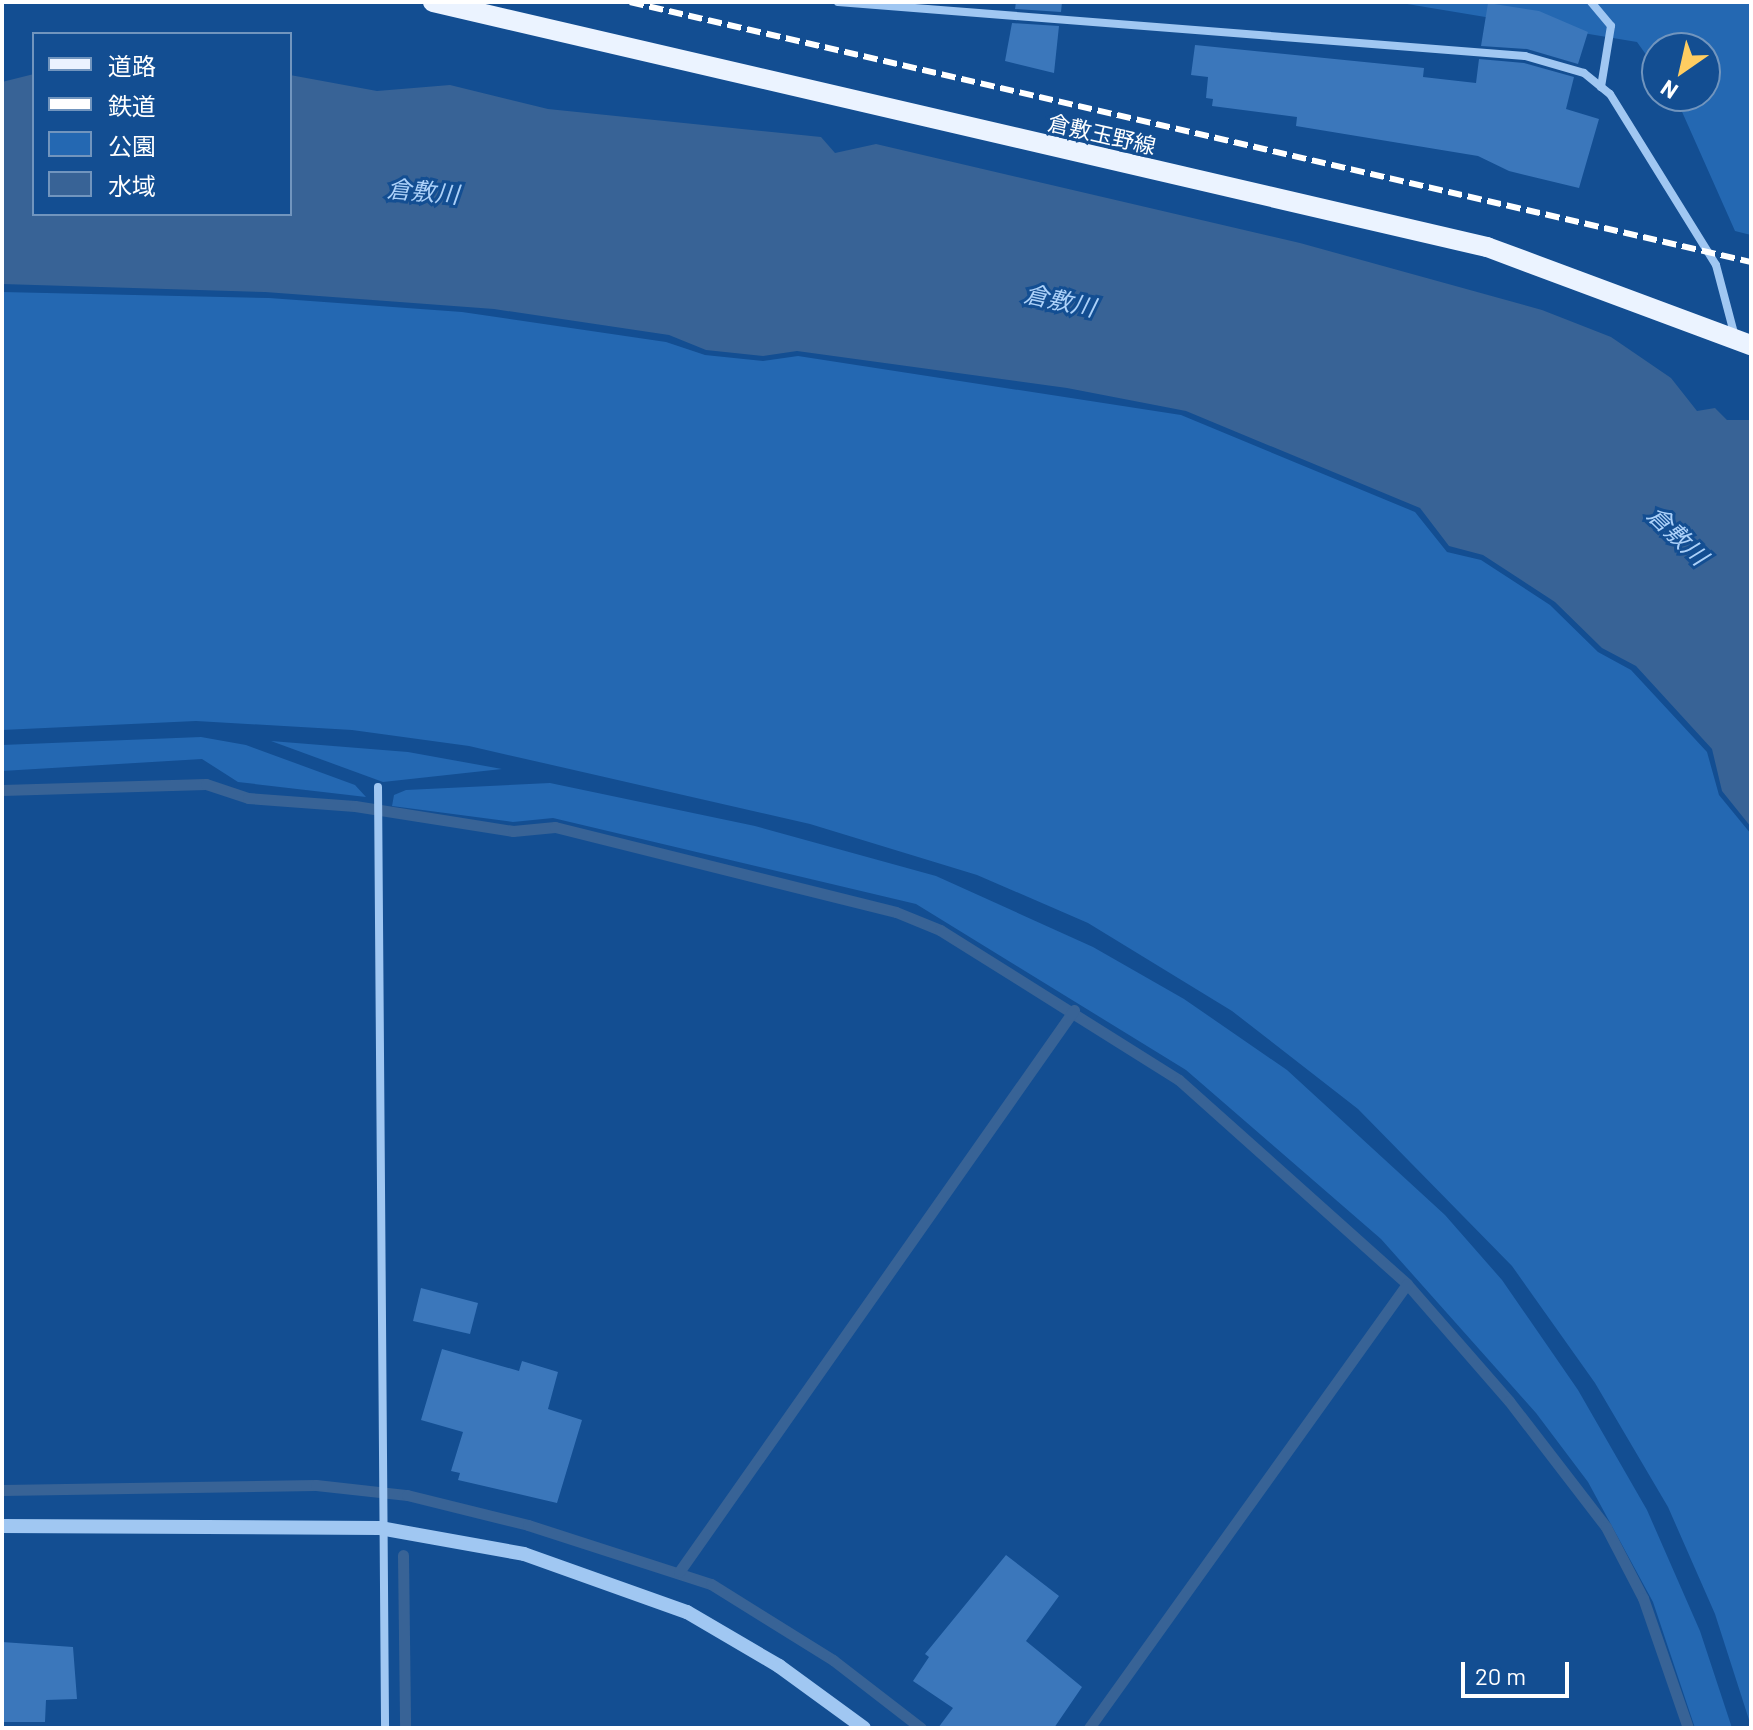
<!DOCTYPE html>
<meta charset="utf-8">
<style>
body{margin:0}
#map{position:relative;width:1753px;height:1730px;overflow:hidden;background:#134e92;font-family:Barlow,"Noto Sans JP",sans-serif}
div>[style]{position:absolute}
.green>*{inset:0;background:#2468b2}
.water>*{inset:0;background:#386396}
.stream>*{height:11px;margin:-5.5px;padding:0 5.5px;transform-origin:5.5px;border-radius:5.5px;background:#386396}
.building>*{inset:0;background:#3b77bb}
.minor>*{height:8px;margin:-4px;padding:0 4px;transform-origin:4px;border-radius:4px;background:#a0c7f2}
.tertiary>*{height:14px;margin:-7px;padding:0 7px;transform-origin:7px;border-radius:7px;background:#a0c7f2}
.primary>*{height:20px;margin:-10px;padding:0 10px;transform-origin:10px;border-radius:10px;background:#ebf3ff}
.rail>*{height:6px;margin-top:-3px;transform-origin:0;background:repeating-linear-gradient(90deg,#fff 0 14px,transparent 0 20px)}
span{translate:-50% -50%;white-space:nowrap;text-align:center;line-height:1.15;-webkit-text-stroke:6px #134e92;paint-order:stroke}
.street-label{font-size:22px;color:#fff}
.water-label{font-size:24px;color:#acd1f9;font-style:italic}
.frame{position:absolute;inset:0;border:4px solid #fff;pointer-events:none}
.legend{position:absolute;left:32px;top:32px;width:260px;height:184px;box-sizing:border-box;background:#134e92;border:2px solid #7195be;margin:0;padding:10px 14px;list-style:none;font-size:24px;color:#fff}
.legend li{display:flex;align-items:center;gap:16px;height:40px}
.legend b{width:40px;border:2px solid #7195be}
.north{position:absolute;left:1641px;top:32px;width:80px;height:80px;box-sizing:border-box;background:#134e92;border:2px solid #7195be;border-radius:50%;rotate:214deg;font-size:22px;font-weight:700;line-height:32px;text-align:center;color:#fff}
.north::after{content:'';display:block;margin:auto;width:28px;height:36px;background:#ffcd61;clip-path:polygon(50% 0,100% 100%,50% 72%,0 100%)}
.scale{position:absolute;left:1461px;top:1662px;width:108px;height:36px;box-sizing:border-box;border:4px solid #fff;border-top:0;padding-left:10px;font-size:24px;line-height:28px;white-space:nowrap;color:#fff;-webkit-text-stroke:6px #134e92;paint-order:stroke}
</style>
<div id="map">
<div class="green">
<i style="clip-path:polygon(1395px 2px,1751px 2px,1751px 235px,1735px 231px,1675px 96px,1705px 96px,1705px 48px,1657px 48px,1657px 70px,1637px 42px)"></i>
<i style="clip-path:polygon(2px 292px,269px 298px,462px 312px,666px 342px,705px 355px,763px 361px,798px 356px,1181px 415px,1415px 512px,1447px 552px,1481px 560px,1550px 605px,1598px 652px,1631px 670px,1707px 752px,1719px 795px,1751px 834px,1751px 1726px,1715px 1614px,1668px 1507px,1595px 1383px,1512px 1266px,1358px 1109px,1232px 1011px,1088px 923px,977px 875px,810px 824px,469px 746px,352px 730px,196px 721px,2px 730px)"></i>
<i style="clip-path:polygon(201px 737px,246px 745px,355px 785px,366px 797px,238px 782px,202px 759px,2px 771px,2px 745px)"></i>
<i style="clip-path:polygon(271px 741px,408px 752px,502px 769px,383px 782px)"></i>
<i style="clip-path:polygon(550px 783px,755px 826px,936px 876px,1093px 947px,1184px 999px,1287px 1070px,1445px 1215px,1502px 1280px,1578px 1390px,1647px 1510px,1700px 1631px,1732px 1728px,1695px 1728px,1653px 1602px,1588px 1482px,1536px 1413px,1381px 1239px,1186px 1070px,916px 904px,553px 818px,513px 822px,392px 806px,394px 795px,406px 790px)"></i>
</div>
<div class="water">
<i style="clip-path:polygon(34px 74px,34px 214px,290px 214px,290px 75px,377px 91px,450px 85px,548px 109px,821px 137px,835px 153px,876px 144px,1300px 243px,1542px 310px,1611px 337px,1671px 378px,1697px 411px,1715px 408px,1727px 420px,1751px 420px,1751px 827px,1722px 791px,1712px 749px,1636px 666px,1602px 648px,1555px 602px,1483px 555px,1449px 546px,1420px 508px,1186px 411px,1067px 388px,797px 351px,763px 356px,706px 350px,669px 335px,494px 309px,265px 292px,2px 284px,2px 82px)"></i>
</div>
<div class="stream">
<i style="left:2px;top:790px;width:204px;rotate:-1.7deg"></i>
<i style="left:206px;top:784px;width:44px;rotate:18.4deg"></i>
<i style="left:248px;top:798px;width:107px;rotate:4.3deg"></i>
<i style="left:355px;top:806px;width:160px;rotate:9deg"></i>
<i style="left:513px;top:831px;width:42px;rotate:-5.4deg"></i>
<i style="left:555px;top:827px;width:351px;rotate:14deg"></i>
<i style="left:896px;top:912px;width:48px;rotate:22.2deg"></i>
<i style="left:940px;top:930px;width:282px;rotate:32.1deg"></i>
<i style="left:1179px;top:1080px;width:306px;rotate:41.8deg"></i>
<i style="left:1407px;top:1284px;width:155px;rotate:48.9deg"></i>
<i style="left:1509px;top:1401px;width:159px;rotate:52.4deg"></i>
<i style="left:1606px;top:1527px;width:80px;rotate:62.5deg"></i>
<i style="left:1643px;top:1598px;width:138px;rotate:70.9deg"></i>
<i style="left:2px;top:1490px;width:314px;rotate:-0.9deg"></i>
<i style="left:316px;top:1485px;width:92px;rotate:6.3deg"></i>
<i style="left:407px;top:1495px;width:125px;rotate:13.9deg"></i>
<i style="left:528px;top:1525px;width:192px;rotate:17.9deg"></i>
<i style="left:711px;top:1584px;width:144px;rotate:31.9deg"></i>
<i style="left:833px;top:1660px;width:111px;rotate:37.7deg"></i>
<i style="left:403px;top:1555px;width:173px;rotate:89.3deg"></i>
<i style="left:679px;top:1572px;width:687px;rotate:-54.9deg"></i>
<i style="left:1089px;top:1728px;width:546px;rotate:-54.39deg"></i>
</div>
<div class="building">
<i style="clip-path:polygon(1016px 2px,1062px 2px,1061px 12px,1015px 9px)"></i>
<i style="clip-path:polygon(1488px 3px,1539px 11px,1588px 32px,1578px 64px,1527px 49px,1481px 46px)"></i>
<i style="clip-path:polygon(1012px 23px,1059px 26px,1054px 73px,1005px 61px)"></i>
<i style="clip-path:polygon(1195px 45px,1424px 68px,1423px 77px,1476px 83px,1479px 59px,1524px 63px,1574px 77px,1566px 109px,1599px 119px,1579px 188px,1509px 171px,1478px 156px,1296px 126px,1297px 117px,1212px 106px,1213px 99px,1206px 98px,1208px 77px,1191px 75px)"></i>
<i style="clip-path:polygon(421px 1288px,478px 1303px,470px 1334px,413px 1321px)"></i>
<i style="clip-path:polygon(442px 1349px,519px 1371px,522px 1361px,558px 1372px,548px 1409px,582px 1420px,557px 1503px,458px 1480px,460px 1473px,451px 1471px,463px 1432px,421px 1420px)"></i>
<i style="clip-path:polygon(1006px 1555px,1059px 1596px,1026px 1641px,1082px 1687px,1054px 1728px,938px 1728px,953px 1708px,913px 1681px,929px 1657px,925px 1654px)"></i>
<i style="clip-path:polygon(2px 1642px,73px 1647px,77px 1699px,46px 1700px,45px 1722px,4px 1722px)"></i>
</div>
<div class="minor">
<i style="left:838px;top:2px;width:689px;rotate:4.49deg"></i>
<i style="left:1525px;top:56px;width:61px;rotate:16.1deg"></i>
<i style="left:1584px;top:73px;width:33px;rotate:39deg"></i>
<i style="left:1610px;top:94px;width:201px;rotate:58.2deg"></i>
<i style="left:1716px;top:265px;width:74px;rotate:75.2deg"></i>
<i style="left:1591px;top:2px;width:31px;rotate:50deg"></i>
<i style="left:1611px;top:26px;width:62px;rotate:99.3deg"></i>
<i style="left:378px;top:787px;width:941px;rotate:89.57deg"></i>
</div>
<div class="tertiary">
<i style="left:2px;top:1526px;width:378px;rotate:0.3deg"></i>
<i style="left:380px;top:1528px;width:146px;rotate:10.2deg"></i>
<i style="left:524px;top:1554px;width:173px;rotate:19.6deg"></i>
<i style="left:687px;top:1612px;width:107px;rotate:30.4deg"></i>
<i style="left:779px;top:1666px;width:105px;rotate:36.1deg"></i>
</div>
<div class="primary">
<i style="left:433px;top:2px;width:1082px;rotate:13.09deg"></i>
<i style="left:1487px;top:247px;width:282px;rotate:20.4deg"></i>
</div>
<div class="rail">
<i style="left:630px;top:2px;width:1151px;rotate:13.06deg"></i>
</div>
<div class="street-label">
<span style="left:1102px;top:134px;rotate:13deg">倉敷玉野線</span>
</div>
<div class="water-label">
<span style="left:423px;top:191px;rotate:5deg">倉敷川</span>
<span style="left:1060px;top:300px;rotate:12deg">倉敷川</span>
<span style="left:1678px;top:535px;rotate:44deg">倉敷川</span>
</div>
<div class="frame"></div>
<ul class="legend">
<li><b style="height:10px;background:#ebf3ff"></b>道路</li>
<li><b style="height:10px;background:#fff"></b>鉄道</li>
<li><b style="height:22px;background:#2468b2"></b>公園</li>
<li><b style="height:22px;background:#386396"></b>水域</li>
</ul>
<div class="north">N</div>
<div class="scale">20 m</div>
</div>
